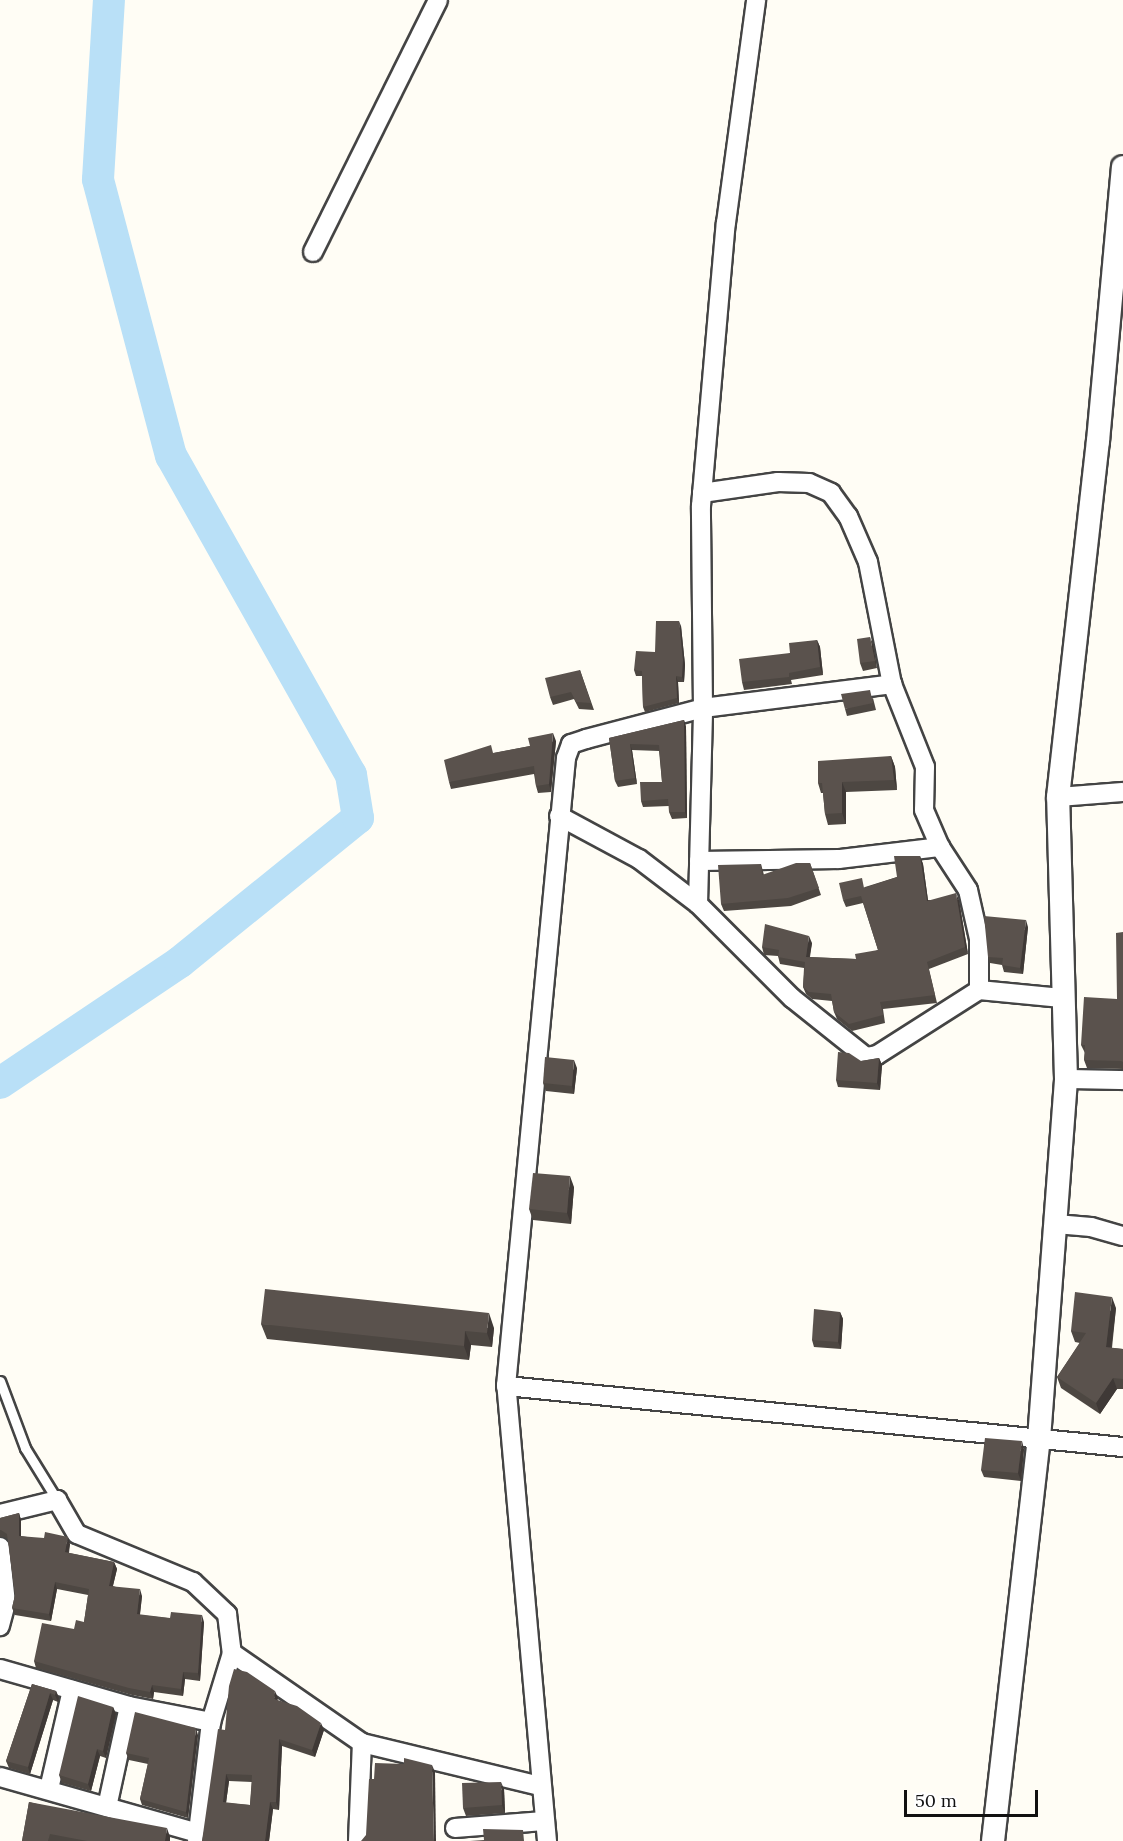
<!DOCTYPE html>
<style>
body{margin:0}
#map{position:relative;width:1123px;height:1841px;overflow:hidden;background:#fffdf5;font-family:Lora,serif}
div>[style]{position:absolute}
.river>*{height:32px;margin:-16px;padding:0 16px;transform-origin:16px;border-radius:16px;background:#b9e0f7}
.roads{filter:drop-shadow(2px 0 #444) drop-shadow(-2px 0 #444) drop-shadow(0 2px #444) drop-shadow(0 -2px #444)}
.service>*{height:9px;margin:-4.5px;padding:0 4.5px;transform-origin:4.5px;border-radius:4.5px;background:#fff}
.minor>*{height:18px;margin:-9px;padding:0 9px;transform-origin:9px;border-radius:9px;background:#fff}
.tertiary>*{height:22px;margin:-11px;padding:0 11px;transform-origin:11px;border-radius:11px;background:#fff}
.wall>*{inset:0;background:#4d4742}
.shaded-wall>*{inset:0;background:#3f3936}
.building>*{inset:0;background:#5a524d}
span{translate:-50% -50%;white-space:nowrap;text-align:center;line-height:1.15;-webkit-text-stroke:6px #fff;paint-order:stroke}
.scale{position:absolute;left:904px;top:1790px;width:134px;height:27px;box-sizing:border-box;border:3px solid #111;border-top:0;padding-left:8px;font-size:18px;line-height:21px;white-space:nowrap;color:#111;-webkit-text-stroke:4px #fff;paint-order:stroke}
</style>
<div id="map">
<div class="river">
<i style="left:0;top:1083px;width:217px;rotate:-33.9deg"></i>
<i style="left:180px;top:962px;width:229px;rotate:-39deg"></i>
<i style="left:358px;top:818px;width:44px;rotate:-99.2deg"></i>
<i style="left:351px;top:775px;width:366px;rotate:-119.4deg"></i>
<i style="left:171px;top:456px;width:286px;rotate:-104.8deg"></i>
<i style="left:98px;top:179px;width:179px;rotate:-86.5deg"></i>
</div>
<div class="roads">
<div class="service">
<i style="left:0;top:1381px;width:72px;rotate:69.5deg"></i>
<i style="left:25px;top:1448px;width:61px;rotate:58.4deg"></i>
</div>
<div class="minor">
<i style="left:313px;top:252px;width:281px;rotate:-63.6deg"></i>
<i style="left:702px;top:493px;width:77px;rotate:-8.2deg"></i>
<i style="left:778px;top:482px;width:31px;rotate:2deg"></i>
<i style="left:809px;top:483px;width:24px;rotate:24deg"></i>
<i style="left:831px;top:493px;width:29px;rotate:54deg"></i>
<i style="left:848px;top:516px;width:50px;rotate:66.5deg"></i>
<i style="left:868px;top:562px;width:124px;rotate:78.9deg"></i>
<i style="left:892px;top:684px;width:89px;rotate:68.3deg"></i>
<i style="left:925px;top:767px;width:43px;rotate:91.3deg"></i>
<i style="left:924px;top:810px;width:40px;rotate:66.6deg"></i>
<i style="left:940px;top:847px;width:51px;rotate:56.9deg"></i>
<i style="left:968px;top:890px;width:50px;rotate:77.3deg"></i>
<i style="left:979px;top:939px;width:51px;rotate:90deg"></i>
<i style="left:1058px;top:797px;width:65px;rotate:-4.4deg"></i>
<i style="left:559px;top:816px;width:91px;rotate:28.3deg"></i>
<i style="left:639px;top:859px;width:74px;rotate:37.3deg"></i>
<i style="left:698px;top:904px;width:133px;rotate:45deg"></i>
<i style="left:792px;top:998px;width:95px;rotate:38.6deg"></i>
<i style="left:866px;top:1057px;width:11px;rotate:-10deg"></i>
<i style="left:877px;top:1055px;width:121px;rotate:-32.5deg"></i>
<i style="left:979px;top:990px;width:83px;rotate:5.5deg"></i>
<i style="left:699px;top:861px;width:140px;rotate:-0.8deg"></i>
<i style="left:839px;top:859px;width:102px;rotate:-6.8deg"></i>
<i style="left:698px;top:904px;width:196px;rotate:-88.5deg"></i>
<i style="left:703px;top:708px;width:202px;rotate:-90.6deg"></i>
<i style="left:701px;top:506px;width:284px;rotate:-85deg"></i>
<i style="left:726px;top:223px;width:225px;rotate:-82.3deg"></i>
<i style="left:1066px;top:1079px;width:57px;rotate:1deg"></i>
<i style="left:1056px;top:1224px;width:35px;rotate:5deg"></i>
<i style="left:1091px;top:1227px;width:33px;rotate:16deg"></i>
<i style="left:506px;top:1386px;width:620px;rotate:5.65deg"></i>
<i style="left:0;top:1514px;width:59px;rotate:-13.8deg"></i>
<i style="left:57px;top:1500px;width:39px;rotate:60deg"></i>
<i style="left:77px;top:1534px;width:126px;rotate:22.5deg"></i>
<i style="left:193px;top:1582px;width:47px;rotate:43.3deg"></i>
<i style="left:227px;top:1614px;width:39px;rotate:83deg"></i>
<i style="left:232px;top:1653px;width:72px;rotate:106.9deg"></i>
<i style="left:211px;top:1722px;width:120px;rotate:96.7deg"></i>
<i style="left:0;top:1547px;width:56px;rotate:83.9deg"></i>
<i style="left:6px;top:1603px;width:24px;rotate:105deg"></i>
<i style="left:232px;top:1653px;width:158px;rotate:34.7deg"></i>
<i style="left:362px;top:1743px;width:183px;rotate:13.6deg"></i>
<i style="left:0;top:1669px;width:134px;rotate:16deg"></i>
<i style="left:129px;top:1706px;width:84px;rotate:11deg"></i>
<i style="left:0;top:1777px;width:203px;rotate:15.8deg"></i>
<i style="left:49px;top:1789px;width:102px;rotate:-76.9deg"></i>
<i style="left:107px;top:1807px;width:103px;rotate:-77.7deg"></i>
<i style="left:455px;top:1828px;width:89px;rotate:-4.5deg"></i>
<i style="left:358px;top:1841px;width:98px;rotate:-87.7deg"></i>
<i style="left:547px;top:1841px;width:457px;rotate:-95.1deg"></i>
<i style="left:506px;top:1386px;width:631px;rotate:-84.54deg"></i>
<i style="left:566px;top:758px;width:15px;rotate:-70deg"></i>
<i style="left:571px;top:744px;width:16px;rotate:-18deg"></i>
<i style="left:586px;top:739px;width:121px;rotate:-14.8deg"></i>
<i style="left:703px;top:708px;width:191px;rotate:-7.2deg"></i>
</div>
<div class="tertiary">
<i style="left:993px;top:1841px;width:405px;rotate:-83.5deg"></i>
<i style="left:1039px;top:1439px;width:361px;rotate:-85.7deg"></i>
<i style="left:1066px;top:1079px;width:282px;rotate:-91.6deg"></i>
<i style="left:1058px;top:797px;width:358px;rotate:-83.6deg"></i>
<i style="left:1098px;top:441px;width:275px;rotate:-84.8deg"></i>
</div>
</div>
<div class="wall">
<i style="clip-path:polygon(681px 626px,685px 665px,684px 682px,678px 682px,679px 703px,645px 712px,643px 707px,642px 676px,636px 676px,634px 670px,655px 652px)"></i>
<i style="clip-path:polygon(817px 640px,820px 647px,823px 675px,791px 680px,792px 684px,744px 690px,742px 682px,790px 653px)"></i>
<i style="clip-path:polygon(873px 644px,877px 668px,863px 671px,860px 663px)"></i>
<i style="clip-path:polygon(580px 670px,594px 710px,579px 709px,574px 699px,553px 705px,550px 697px)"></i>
<i style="clip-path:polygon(873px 698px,876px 710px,847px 716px,845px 709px)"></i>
<i style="clip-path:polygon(684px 720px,686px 727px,687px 818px,672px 819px,669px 812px,669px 806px,643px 807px,641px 801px,662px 782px,659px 751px,632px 750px,637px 784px,618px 787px,615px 781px,609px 738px)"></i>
<i style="clip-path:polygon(556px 741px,551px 792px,538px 793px,536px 786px,534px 774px,451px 789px,449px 782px,494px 753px)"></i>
<i style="clip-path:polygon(891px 756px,895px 767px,897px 790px,846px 792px,846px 824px,828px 825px,825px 814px,823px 793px,821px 793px,818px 783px)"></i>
<i style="clip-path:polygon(920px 856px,923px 864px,928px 900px,959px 900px,968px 954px,929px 969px,937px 1003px,883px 1009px,885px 1023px,852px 1031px,837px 1019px,834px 1012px,832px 1001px,812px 999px,806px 994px,803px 987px,804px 968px,780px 964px,778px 956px,764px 955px,762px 947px,812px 943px,810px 957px,856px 959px,878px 950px,863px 903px,846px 907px,843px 900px,865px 887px,897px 877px)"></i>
<i style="clip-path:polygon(810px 863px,821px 895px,791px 906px,724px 911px,721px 904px,761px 864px,764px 875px)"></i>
<i style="clip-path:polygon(1028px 927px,1023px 974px,1004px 972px,1002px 965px,990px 963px,988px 957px)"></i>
<i style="clip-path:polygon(1123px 932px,1123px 1069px,1087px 1068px,1084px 1060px,1085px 1053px,1081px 1045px,1117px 999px)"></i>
<i style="clip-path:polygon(879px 1058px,882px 1065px,880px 1090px,838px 1087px,836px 1080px,861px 1061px)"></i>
<i style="clip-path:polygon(577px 1068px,574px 1094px,546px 1091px,543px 1083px)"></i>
<i style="clip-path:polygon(574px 1187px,571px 1224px,533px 1220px,529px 1209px)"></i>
<i style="clip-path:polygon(1116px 1308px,1112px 1348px,1123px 1349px,1123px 1389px,1117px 1389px,1100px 1414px,1061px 1388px,1057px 1377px,1080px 1343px,1075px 1342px,1071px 1331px)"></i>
<i style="clip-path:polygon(840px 1312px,843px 1319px,841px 1349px,814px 1347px,812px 1340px)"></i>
<i style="clip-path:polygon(261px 1324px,494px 1328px,492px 1347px,471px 1345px,469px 1360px,267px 1339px)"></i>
<i style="clip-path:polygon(1024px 1449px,1021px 1481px,984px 1477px,981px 1470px)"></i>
<i style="clip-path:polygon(19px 1513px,21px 1520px,21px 1536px,70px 1544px,69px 1553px,114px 1562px,117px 1569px,113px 1586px,142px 1596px,140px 1615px,204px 1622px,200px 1681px,185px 1679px,183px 1696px,154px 1692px,153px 1699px,132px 1695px,36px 1668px,34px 1661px,84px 1622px,88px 1595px,57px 1589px,51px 1621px,15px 1615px,12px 1608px,15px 1595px,8px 1539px,4px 1537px,0 1537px,0 1518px)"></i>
<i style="clip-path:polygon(32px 1684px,56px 1691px,59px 1698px,58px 1702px,53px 1700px,30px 1774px,9px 1768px,6px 1761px)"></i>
<i style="clip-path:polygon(evenodd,278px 1698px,277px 1700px,324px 1730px,315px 1757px,282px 1746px,279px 1810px,273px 1809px,269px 1841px,202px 1841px,225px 1730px,278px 1698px,229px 1781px,252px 1782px,250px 1805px,226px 1803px,229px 1781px)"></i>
<i style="clip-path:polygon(113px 1707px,116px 1714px,106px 1758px,100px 1756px,91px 1791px,62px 1783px,59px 1775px)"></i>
<i style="clip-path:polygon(198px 1735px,188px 1818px,142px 1805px,140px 1799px,148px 1764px,129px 1760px,126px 1753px)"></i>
<i style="clip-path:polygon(504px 1789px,505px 1813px,466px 1816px,463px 1808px)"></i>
<i style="clip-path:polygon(29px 1802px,170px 1837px,170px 1841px,22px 1841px)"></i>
</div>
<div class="shaded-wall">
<i style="clip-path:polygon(679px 621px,681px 626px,685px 665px,684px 682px,682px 677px)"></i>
<i style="clip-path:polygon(870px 637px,873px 644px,877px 668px,875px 661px)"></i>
<i style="clip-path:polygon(817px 640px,820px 647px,823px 675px,820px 667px)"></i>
<i style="clip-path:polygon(676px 676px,678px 682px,679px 703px,677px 698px)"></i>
<i style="clip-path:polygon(684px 720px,686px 727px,687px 818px,685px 812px)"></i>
<i style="clip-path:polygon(553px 733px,556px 741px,551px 792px,549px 784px)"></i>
<i style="clip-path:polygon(630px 744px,632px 750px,637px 784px,635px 778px)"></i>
<i style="clip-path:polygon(891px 756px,895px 767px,897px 790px,894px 780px)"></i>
<i style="clip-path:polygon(842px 782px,846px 792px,846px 824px,842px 813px)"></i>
<i style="clip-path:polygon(920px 856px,923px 864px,929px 908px,927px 901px)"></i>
<i style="clip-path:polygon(956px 893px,959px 900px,968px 954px,965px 947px)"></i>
<i style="clip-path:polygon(1026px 920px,1028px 927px,1023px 974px,1020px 968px)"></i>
<i style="clip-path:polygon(809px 936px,812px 943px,808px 964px,806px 957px)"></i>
<i style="clip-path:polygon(879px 1058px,882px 1065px,880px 1090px,877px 1083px)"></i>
<i style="clip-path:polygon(574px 1060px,577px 1068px,574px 1094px,572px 1086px)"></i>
<i style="clip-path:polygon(570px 1176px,574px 1187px,571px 1224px,567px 1213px)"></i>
<i style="clip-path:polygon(1112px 1297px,1116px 1308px,1110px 1358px,1106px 1347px)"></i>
<i style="clip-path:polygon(840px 1312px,843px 1319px,841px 1349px,838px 1342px)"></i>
<i style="clip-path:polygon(489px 1313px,494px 1328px,492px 1347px,487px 1333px)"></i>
<i style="clip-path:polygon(465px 1331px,471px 1345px,469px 1360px,464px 1346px)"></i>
<i style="clip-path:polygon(1113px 1378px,1117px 1389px,1100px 1414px,1096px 1403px)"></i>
<i style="clip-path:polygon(1022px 1441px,1024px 1449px,1021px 1481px,1018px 1473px)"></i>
<i style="clip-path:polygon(19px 1513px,21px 1520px,21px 1543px,19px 1536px)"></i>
<i style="clip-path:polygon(68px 1537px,70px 1544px,67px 1559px,65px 1552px)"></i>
<i style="clip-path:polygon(114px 1562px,117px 1569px,111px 1593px,109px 1586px)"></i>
<i style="clip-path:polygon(55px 1582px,57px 1589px,51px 1621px,49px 1614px)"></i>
<i style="clip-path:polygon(140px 1589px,142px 1596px,139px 1621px,137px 1614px)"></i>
<i style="clip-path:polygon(202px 1615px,204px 1622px,200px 1681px,198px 1673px)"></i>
<i style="clip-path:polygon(183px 1672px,185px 1679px,183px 1696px,181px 1689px)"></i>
<i style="clip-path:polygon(152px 1685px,154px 1692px,153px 1699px,150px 1692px)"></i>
<i style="clip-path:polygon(56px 1691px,59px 1698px,58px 1702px,55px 1695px)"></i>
<i style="clip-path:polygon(275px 1691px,278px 1698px,276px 1706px,274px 1699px)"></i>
<i style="clip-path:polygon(50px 1693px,53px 1700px,30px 1774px,28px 1767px)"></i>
<i style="clip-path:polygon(113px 1707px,116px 1714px,106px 1758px,103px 1751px)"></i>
<i style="clip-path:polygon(321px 1723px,324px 1730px,315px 1757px,312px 1750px)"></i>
<i style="clip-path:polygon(196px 1728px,198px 1735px,188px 1818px,186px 1812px)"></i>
<i style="clip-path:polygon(279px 1739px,282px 1746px,279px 1810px,276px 1802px)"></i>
<i style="clip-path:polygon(97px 1749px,100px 1756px,91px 1791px,88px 1784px)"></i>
<i style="clip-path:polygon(432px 1765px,435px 1772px,436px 1841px,434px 1841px)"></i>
<i style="clip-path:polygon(226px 1774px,229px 1781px,225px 1810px,223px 1802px)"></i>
<i style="clip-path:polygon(501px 1782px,504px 1789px,505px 1813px,502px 1805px)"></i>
<i style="clip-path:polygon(270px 1802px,273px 1809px,269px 1841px,265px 1841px)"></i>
<i style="clip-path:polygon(167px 1828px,170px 1837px,170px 1841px,165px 1841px)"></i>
</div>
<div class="building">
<i style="clip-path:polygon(656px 621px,679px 621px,683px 660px,682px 677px,676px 676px,677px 698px,643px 707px,642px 671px,634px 670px,636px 651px,655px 652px)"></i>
<i style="clip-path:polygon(870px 637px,875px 661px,860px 663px,857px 639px)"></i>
<i style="clip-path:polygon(817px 640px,820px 667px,789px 673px,789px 677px,742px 682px,739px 659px,790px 653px,789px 643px)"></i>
<i style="clip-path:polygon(580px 670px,591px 703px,576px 702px,571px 692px,550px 697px,545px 678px)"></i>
<i style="clip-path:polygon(870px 690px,873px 703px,845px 709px,841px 694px)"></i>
<i style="clip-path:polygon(684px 720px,685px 812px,669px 812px,668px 799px,641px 801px,640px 782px,662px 782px,659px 745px,630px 744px,635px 778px,615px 781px,609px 738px)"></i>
<i style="clip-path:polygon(553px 733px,549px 784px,536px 786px,534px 766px,449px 782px,444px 760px,491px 745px,493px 753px,530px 746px,528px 738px)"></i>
<i style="clip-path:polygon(891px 756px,894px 780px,842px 782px,842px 813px,825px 814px,822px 783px,818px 783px,818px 761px)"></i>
<i style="clip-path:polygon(894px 856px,920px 856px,927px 901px,956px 893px,965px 947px,927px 962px,935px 995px,880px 1002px,883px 1015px,849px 1024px,834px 1012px,831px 994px,809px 992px,803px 987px,805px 962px,778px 957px,779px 950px,762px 947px,765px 924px,809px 936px,806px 957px,856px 959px,855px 954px,878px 950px,861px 896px,843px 900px,839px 883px,862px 878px,864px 888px,897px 877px)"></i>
<i style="clip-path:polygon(796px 863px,810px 863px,819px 888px,788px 898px,721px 904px,718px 865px,761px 864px,762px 875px)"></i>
<i style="clip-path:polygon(984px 916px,1026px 920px,1020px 968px,1002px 965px,1003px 958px,988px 957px)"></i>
<i style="clip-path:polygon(1123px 932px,1123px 1062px,1121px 1061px,1084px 1060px,1085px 1045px,1081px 1045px,1084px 997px,1117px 999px,1116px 933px)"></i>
<i style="clip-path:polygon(838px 1052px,849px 1053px,861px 1061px,879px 1058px,877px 1083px,836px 1080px)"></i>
<i style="clip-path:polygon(545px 1057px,574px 1060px,572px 1086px,543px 1083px)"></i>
<i style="clip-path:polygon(533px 1173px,570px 1176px,567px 1213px,529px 1209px)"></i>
<i style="clip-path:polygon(265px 1289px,489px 1313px,487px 1333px,465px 1331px,464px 1346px,261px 1324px)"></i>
<i style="clip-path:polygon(1075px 1292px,1112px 1297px,1106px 1347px,1123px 1349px,1123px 1379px,1113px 1378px,1096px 1403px,1057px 1377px,1086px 1333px,1071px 1331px)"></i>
<i style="clip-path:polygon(814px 1309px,840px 1312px,838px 1342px,812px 1340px)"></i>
<i style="clip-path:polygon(985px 1438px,1022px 1441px,1018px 1473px,981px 1470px)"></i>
<i style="clip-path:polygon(19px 1513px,19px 1536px,44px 1538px,45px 1532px,68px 1537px,65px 1552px,114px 1562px,109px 1586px,140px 1589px,137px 1614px,170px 1618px,171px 1612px,202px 1615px,198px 1673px,183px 1672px,181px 1689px,152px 1685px,150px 1692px,129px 1688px,34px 1661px,42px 1623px,74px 1629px,76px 1620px,84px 1622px,89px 1589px,55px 1582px,49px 1614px,12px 1608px,15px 1595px,7px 1534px,1px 1530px,0 1530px,0 1518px)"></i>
<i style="clip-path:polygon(evenodd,234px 1669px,247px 1672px,275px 1691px,274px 1699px,297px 1706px,321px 1723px,312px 1750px,279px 1739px,276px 1802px,270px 1802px,265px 1841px,202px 1841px,218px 1729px,225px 1730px,229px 1686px,234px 1669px,226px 1774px,252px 1775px,250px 1805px,223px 1802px,226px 1774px)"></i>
<i style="clip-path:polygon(32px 1684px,56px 1691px,55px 1695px,50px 1693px,28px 1767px,6px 1761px)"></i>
<i style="clip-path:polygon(78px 1696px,113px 1707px,103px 1751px,97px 1749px,88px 1784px,59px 1775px)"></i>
<i style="clip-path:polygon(135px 1712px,196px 1728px,186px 1812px,140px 1799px,149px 1758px,126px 1753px)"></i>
<i style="clip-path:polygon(404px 1758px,432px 1765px,434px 1841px,361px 1841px,366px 1835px,369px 1779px,374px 1779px,375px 1763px,404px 1764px)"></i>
<i style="clip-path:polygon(501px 1782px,502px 1805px,463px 1808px,462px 1783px)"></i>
<i style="clip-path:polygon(29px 1802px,167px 1828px,165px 1841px,87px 1841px,50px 1834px,48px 1841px,22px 1841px)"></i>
<i style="clip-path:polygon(483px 1829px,523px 1830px,524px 1841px,470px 1841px,484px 1840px)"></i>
</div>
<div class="scale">50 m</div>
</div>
